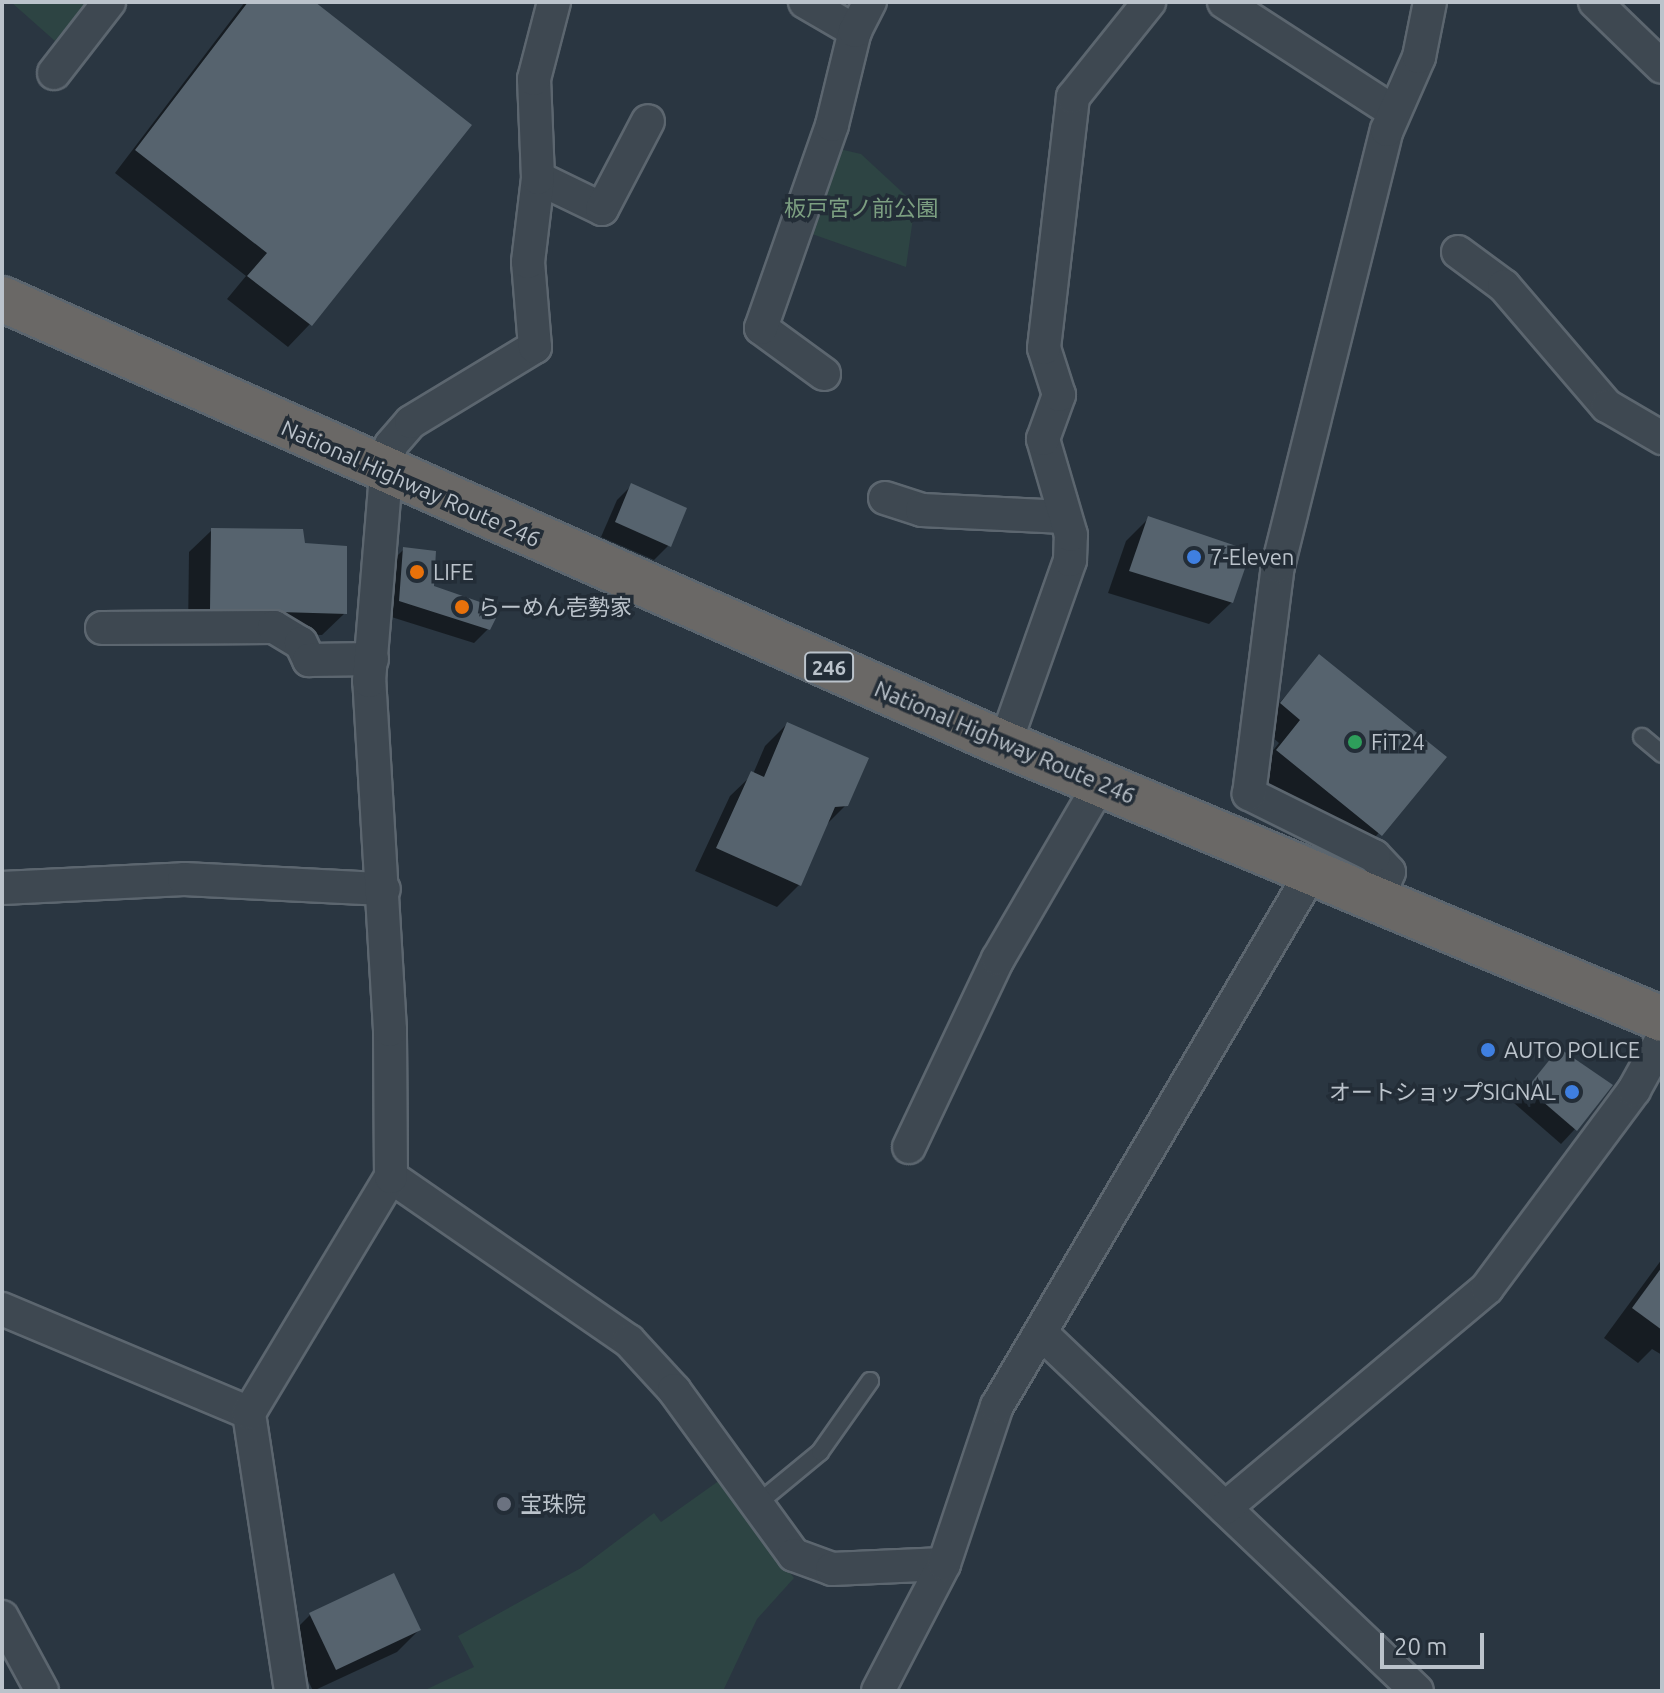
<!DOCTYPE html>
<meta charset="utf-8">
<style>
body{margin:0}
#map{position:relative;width:1664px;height:1693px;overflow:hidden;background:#2a3641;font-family:Ubuntu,"Noto Sans JP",sans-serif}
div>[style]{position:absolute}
.green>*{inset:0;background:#2d4443}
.shadow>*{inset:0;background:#0007}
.building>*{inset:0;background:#56636e}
.roads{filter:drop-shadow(2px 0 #5c666f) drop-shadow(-2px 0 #5c666f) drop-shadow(0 2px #5c666f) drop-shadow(0 -2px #5c666f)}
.service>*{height:16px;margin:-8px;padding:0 8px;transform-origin:8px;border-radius:8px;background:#3e4851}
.minor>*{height:32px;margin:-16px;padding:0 16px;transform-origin:16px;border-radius:16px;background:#3e4851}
.trunk>*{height:44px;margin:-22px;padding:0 22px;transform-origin:22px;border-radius:22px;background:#6a6866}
.dots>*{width:22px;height:22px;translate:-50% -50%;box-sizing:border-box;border:4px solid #232d37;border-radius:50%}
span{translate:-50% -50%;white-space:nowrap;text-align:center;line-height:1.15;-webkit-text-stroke:7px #232d37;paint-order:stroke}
.shield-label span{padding:2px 6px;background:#232d37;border:2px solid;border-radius:6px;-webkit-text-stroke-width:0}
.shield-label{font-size:20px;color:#bbc3cb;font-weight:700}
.park-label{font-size:22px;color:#7c9f81}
.street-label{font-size:22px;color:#bbc3cb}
.poi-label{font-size:22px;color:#bbc3cb}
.left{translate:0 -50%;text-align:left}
.right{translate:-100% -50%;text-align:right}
.frame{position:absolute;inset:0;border:4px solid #bbc3cb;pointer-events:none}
.scale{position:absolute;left:1380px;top:1633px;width:104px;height:36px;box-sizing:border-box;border:4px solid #bbc3cb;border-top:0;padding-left:10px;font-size:24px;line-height:28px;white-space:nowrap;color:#bbc3cb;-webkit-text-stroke:6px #232d37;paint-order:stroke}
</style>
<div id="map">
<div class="green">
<i style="clip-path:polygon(11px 2px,87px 2px,55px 41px)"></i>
<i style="clip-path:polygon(835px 148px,861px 154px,915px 204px,906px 267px,812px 234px,819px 190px)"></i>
<i style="clip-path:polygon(720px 1480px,794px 1578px,757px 1619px,723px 1691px,423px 1691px,474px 1667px,458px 1636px,581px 1568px,654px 1513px,661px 1522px)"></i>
</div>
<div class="shadow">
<i style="clip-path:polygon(245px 2px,311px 2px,310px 324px,288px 347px,227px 299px,246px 276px,115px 173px)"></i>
<i style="clip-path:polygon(632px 485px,669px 545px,654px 560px,601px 537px,617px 500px)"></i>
<i style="clip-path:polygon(1149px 518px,1232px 602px,1209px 624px,1108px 593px,1126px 541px)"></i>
<i style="clip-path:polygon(212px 530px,303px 545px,345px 613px,322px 635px,188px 632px,189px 552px)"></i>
<i style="clip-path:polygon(404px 549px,432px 587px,489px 628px,474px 643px,385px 615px,389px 564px)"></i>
<i style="clip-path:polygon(1320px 657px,1444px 757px,1358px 857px,1255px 773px,1279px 743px,1259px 726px)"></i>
<i style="clip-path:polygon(787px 724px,846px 805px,825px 826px,799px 885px,777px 907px,695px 871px,730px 796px,753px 774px,765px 746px)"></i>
<i style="clip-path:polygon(1559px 1051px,1575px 1129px,1561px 1144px,1514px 1103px)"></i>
<i style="clip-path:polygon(1662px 1259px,1662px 1355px,1652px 1349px,1638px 1363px,1604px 1338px)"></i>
<i style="clip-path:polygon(310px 1615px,419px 1630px,397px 1652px,313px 1691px,288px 1637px)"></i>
</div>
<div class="building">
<i style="clip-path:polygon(248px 2px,315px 2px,472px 125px,312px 326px,247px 276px,267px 253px,135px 150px)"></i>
<i style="clip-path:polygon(631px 483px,687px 508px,671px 547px,615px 522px)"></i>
<i style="clip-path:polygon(1148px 516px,1251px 551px,1233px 603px,1129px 571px)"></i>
<i style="clip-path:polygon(211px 528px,303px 529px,305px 543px,347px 546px,347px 614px,210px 610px)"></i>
<i style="clip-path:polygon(403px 547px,436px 551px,434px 586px,480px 602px,496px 618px,490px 630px,399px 601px)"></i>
<i style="clip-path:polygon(1319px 654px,1447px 757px,1382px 836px,1276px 750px,1300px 720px,1280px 703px)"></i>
<i style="clip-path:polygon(787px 722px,869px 758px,848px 806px,835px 807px,801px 886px,716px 848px,751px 771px,764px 777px)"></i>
<i style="clip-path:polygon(1559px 1048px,1613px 1085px,1577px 1131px,1527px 1088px)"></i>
<i style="clip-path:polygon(1662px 1267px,1662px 1330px,1632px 1308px)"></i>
<i style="clip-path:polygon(394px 1573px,421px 1630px,336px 1670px,309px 1613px)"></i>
</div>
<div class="roads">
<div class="service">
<i style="left:1642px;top:737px;width:26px;rotate:40deg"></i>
<i style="left:757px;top:1504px;width:82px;rotate:-39.5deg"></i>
<i style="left:820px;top:1452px;width:87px;rotate:-54.8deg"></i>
</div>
<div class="minor">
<i style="left:805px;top:2px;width:58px;rotate:30.1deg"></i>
<i style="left:1224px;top:2px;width:202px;rotate:32.9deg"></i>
<i style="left:1595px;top:2px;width:93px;rotate:44.1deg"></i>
<i style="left:54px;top:73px;width:90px;rotate:-52.2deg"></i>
<i style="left:538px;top:178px;width:71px;rotate:25.8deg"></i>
<i style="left:602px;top:209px;width:99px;rotate:-62.4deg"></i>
<i style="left:1458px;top:252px;width:57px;rotate:36.5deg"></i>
<i style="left:1504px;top:286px;width:158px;rotate:49.4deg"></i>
<i style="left:1607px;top:406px;width:64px;rotate:30.2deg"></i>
<i style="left:824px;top:374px;width:78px;rotate:-143.9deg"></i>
<i style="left:761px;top:328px;width:215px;rotate:-70.7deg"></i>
<i style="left:832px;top:125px;width:97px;rotate:-76.3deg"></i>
<i style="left:855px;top:31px;width:33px;rotate:-63deg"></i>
<i style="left:885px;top:498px;width:39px;rotate:18deg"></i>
<i style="left:922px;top:510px;width:142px;rotate:2.8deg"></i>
<i style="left:102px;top:628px;width:172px;rotate:-0.3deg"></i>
<i style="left:274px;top:627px;width:31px;rotate:31deg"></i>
<i style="left:301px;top:643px;width:19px;rotate:65deg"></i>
<i style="left:309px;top:660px;width:63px;rotate:-0.9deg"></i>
<i style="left:1005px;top:744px;width:195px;rotate:-70.5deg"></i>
<i style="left:1070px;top:560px;width:25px;rotate:-88deg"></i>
<i style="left:1071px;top:535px;width:100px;rotate:-106.3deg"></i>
<i style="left:1043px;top:439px;width:47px;rotate:-70deg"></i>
<i style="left:1059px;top:395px;width:49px;rotate:-107.7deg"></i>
<i style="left:1044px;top:348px;width:253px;rotate:-83.4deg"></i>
<i style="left:1073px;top:97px;width:122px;rotate:-51.3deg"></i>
<i style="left:2px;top:888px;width:182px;rotate:-2.8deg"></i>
<i style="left:184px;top:879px;width:200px;rotate:2.9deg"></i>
<i style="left:1378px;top:900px;width:30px;rotate:-69deg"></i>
<i style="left:1389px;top:872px;width:22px;rotate:-133deg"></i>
<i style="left:1374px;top:856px;width:140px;rotate:-153.6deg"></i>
<i style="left:1249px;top:794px;width:230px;rotate:-82.8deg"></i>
<i style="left:1278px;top:566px;width:449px;rotate:-76deg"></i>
<i style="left:1387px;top:130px;width:80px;rotate:-66.3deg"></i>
<i style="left:1419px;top:57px;width:56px;rotate:-78.7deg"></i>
<i style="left:909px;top:1147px;width:208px;rotate:-64.7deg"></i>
<i style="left:998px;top:959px;width:203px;rotate:-59.8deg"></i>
<i style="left:391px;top:1177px;width:289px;rotate:34.6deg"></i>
<i style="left:629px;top:1341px;width:67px;rotate:47.4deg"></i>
<i style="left:674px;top:1390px;width:204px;rotate:54deg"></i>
<i style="left:794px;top:1555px;width:40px;rotate:20.2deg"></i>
<i style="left:832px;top:1569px;width:112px;rotate:-2.6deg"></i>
<i style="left:2px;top:1309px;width:268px;rotate:22.8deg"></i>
<i style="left:1041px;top:1333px;width:519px;rotate:43.6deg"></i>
<i style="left:1225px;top:1508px;width:342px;rotate:-40deg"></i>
<i style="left:1487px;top:1288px;width:247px;rotate:-53.4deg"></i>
<i style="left:1634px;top:1090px;width:58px;rotate:-61.2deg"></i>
<i style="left:2px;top:1617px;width:84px;rotate:61.6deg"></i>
<i style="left:291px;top:1691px;width:281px;rotate:-98.6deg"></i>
<i style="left:249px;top:1413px;width:275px;rotate:-59deg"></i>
<i style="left:391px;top:1177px;width:147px;rotate:-90.4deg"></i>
<i style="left:390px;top:1030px;width:350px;rotate:-93.4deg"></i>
<i style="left:369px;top:681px;width:209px;rotate:-85.3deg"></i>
<i style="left:386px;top:473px;width:28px;rotate:-80deg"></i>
<i style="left:391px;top:445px;width:30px;rotate:-49deg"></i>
<i style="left:411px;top:422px;width:145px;rotate:-31.2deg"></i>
<i style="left:535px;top:347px;width:85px;rotate:-94.7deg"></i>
<i style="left:528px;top:262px;width:85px;rotate:-83.2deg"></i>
<i style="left:538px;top:178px;width:99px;rotate:-92.3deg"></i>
<i style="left:534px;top:79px;width:80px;rotate:-75.4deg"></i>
<i style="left:878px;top:1691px;width:143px;rotate:-62.5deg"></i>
<i style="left:944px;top:1564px;width:167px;rotate:-71.5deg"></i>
<i style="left:997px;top:1406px;width:619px;rotate:-59.5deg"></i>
</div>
<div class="trunk">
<i style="left:2px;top:299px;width:1097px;rotate:23.93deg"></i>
<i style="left:1005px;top:744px;width:712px;rotate:22.71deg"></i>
</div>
</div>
<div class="dots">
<i style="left:1194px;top:557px;background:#3f7fe0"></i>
<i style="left:417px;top:572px;background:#e8710a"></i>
<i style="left:462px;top:607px;background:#e8710a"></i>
<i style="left:1355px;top:742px;background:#2e9e5b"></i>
<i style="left:1488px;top:1050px;background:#3f7fe0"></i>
<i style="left:1572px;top:1092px;background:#3f7fe0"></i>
<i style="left:504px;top:1504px;background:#6b7280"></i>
</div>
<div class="shield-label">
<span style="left:829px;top:667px">246</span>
</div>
<div class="park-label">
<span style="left:861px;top:208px">板戸宮ノ前公園</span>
</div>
<div class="street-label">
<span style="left:411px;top:483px;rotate:24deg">National Highway Route 246</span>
<span style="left:1005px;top:742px;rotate:23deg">National Highway Route 246</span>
</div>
<div class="poi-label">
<span class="left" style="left:1210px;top:557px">7-Eleven</span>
<span class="left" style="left:433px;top:572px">LIFE</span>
<span class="left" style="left:478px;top:607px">らーめん壱勢家</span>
<span class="left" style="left:1371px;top:742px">FiT24</span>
<span class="left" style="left:1504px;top:1050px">AUTO POLICE</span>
<span class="right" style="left:1556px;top:1092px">オートショップSIGNAL</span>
<span class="left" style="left:520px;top:1504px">宝珠院</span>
</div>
<div class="frame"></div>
<div class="scale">20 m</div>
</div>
